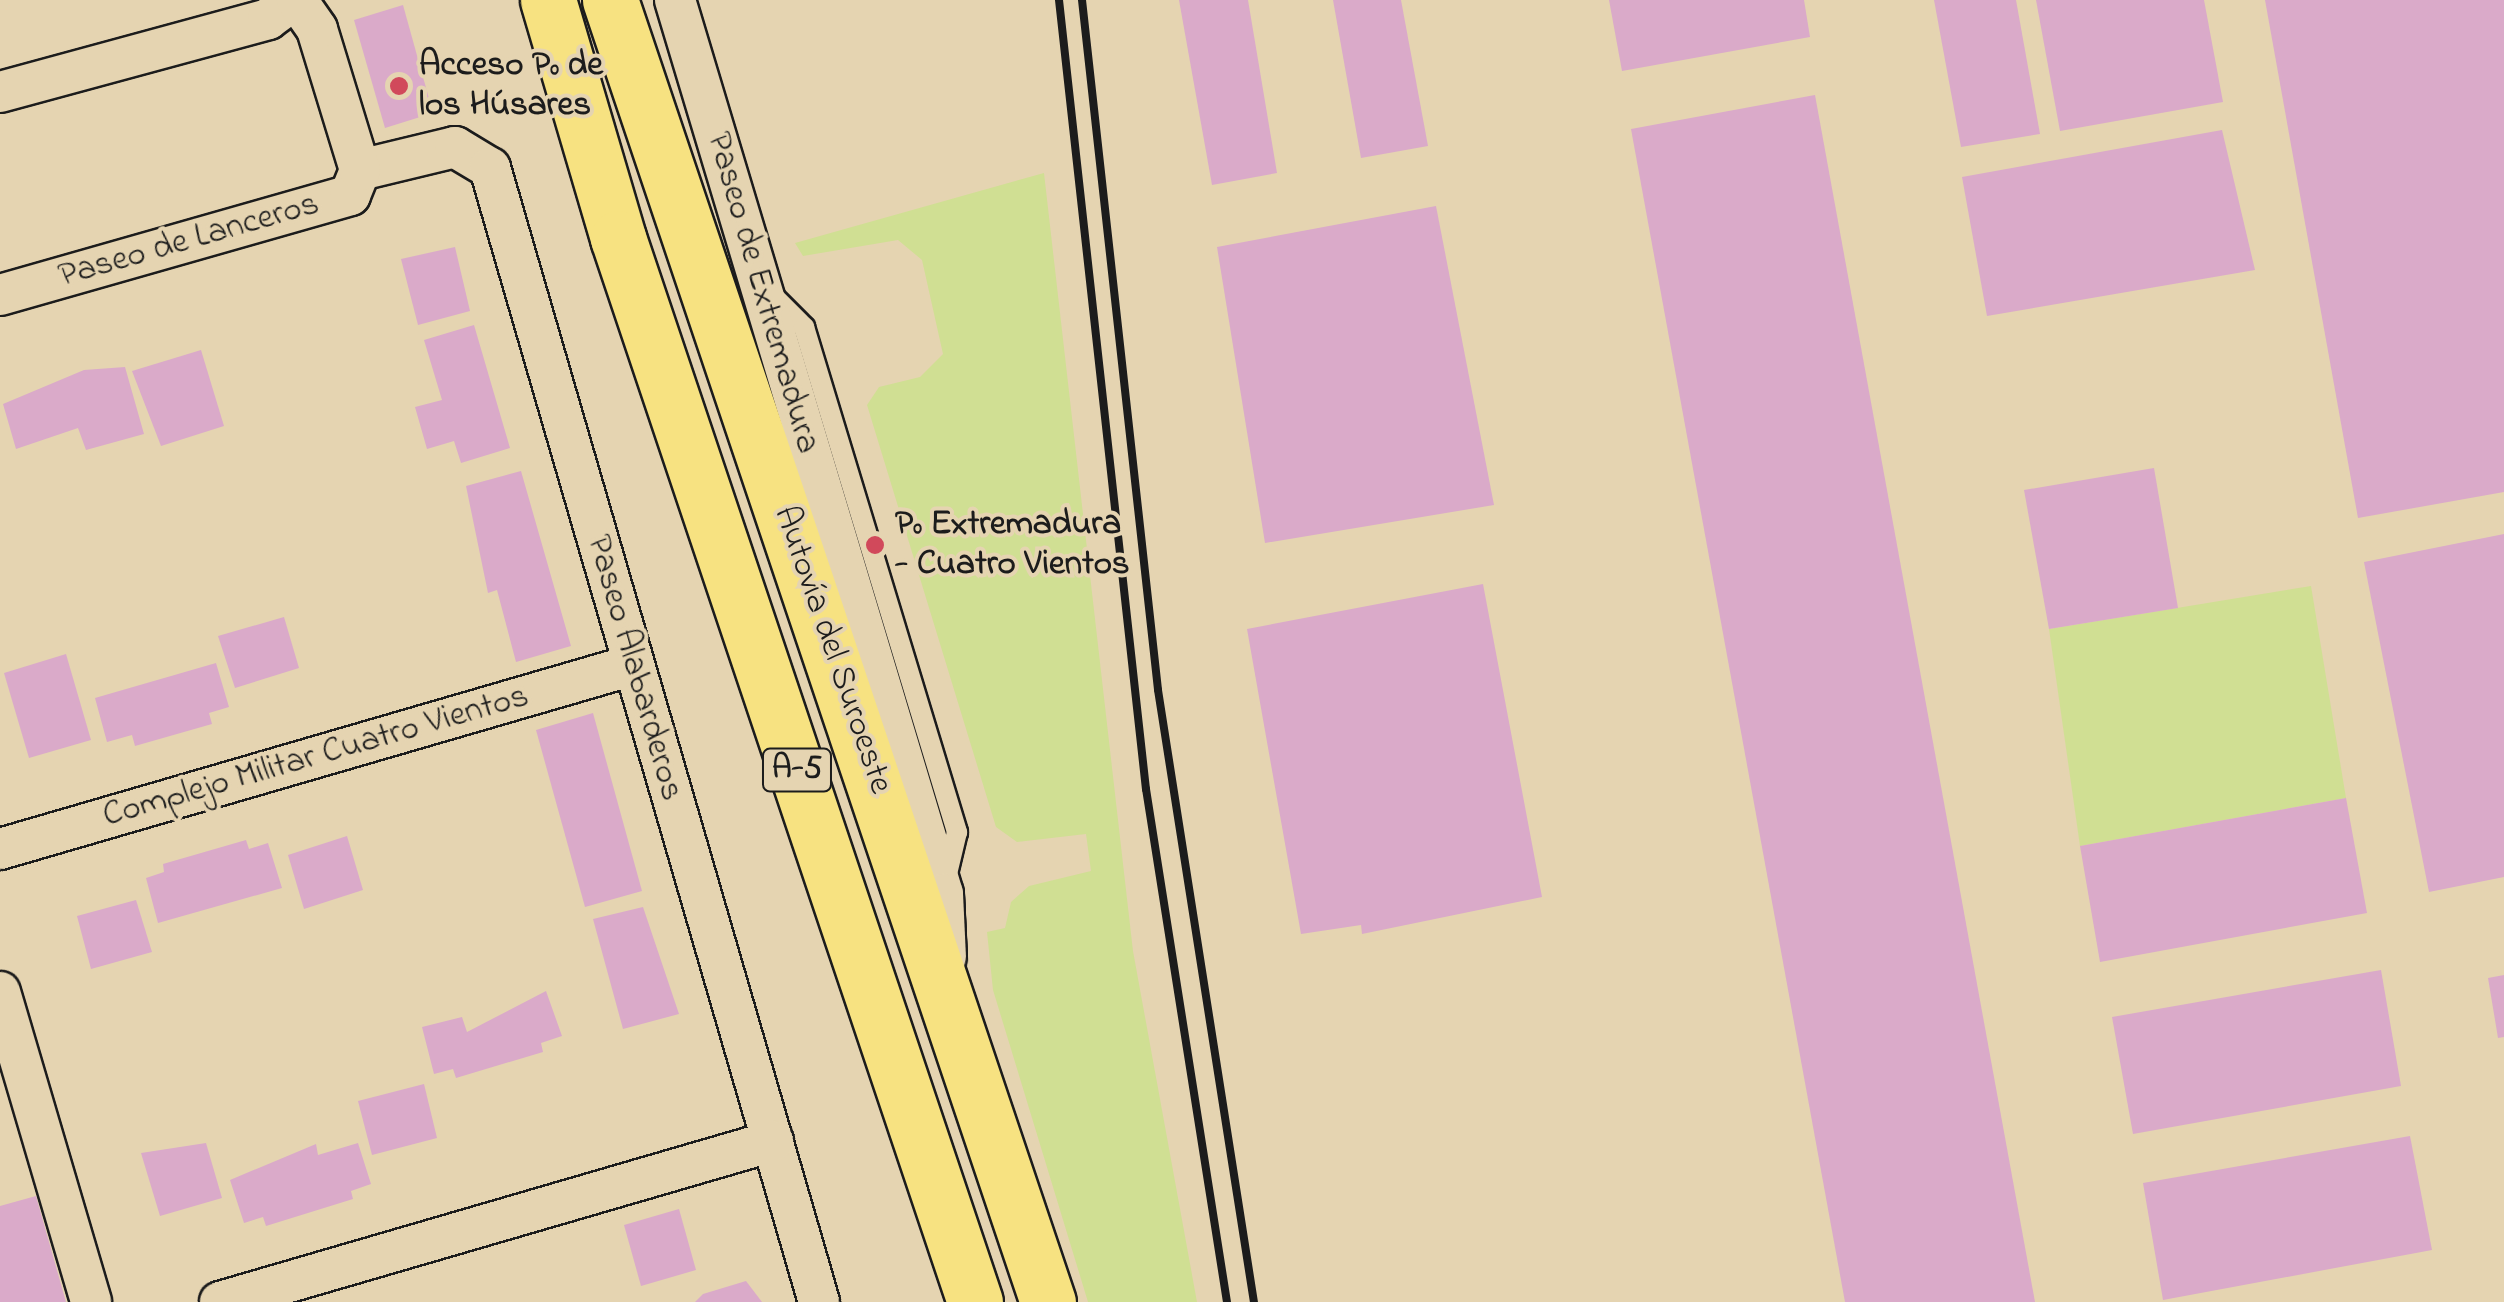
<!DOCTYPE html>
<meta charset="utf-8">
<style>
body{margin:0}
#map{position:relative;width:2504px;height:1302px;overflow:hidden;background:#e5d4b1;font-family:"Indie Flower",sans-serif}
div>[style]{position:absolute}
.green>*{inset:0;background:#d0df93}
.building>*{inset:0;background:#daaac9}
.roads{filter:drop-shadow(2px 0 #1c1c1c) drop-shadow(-2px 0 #1c1c1c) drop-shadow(0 2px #1c1c1c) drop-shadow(0 -2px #1c1c1c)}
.service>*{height:20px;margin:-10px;padding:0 10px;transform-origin:10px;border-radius:10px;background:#e5d4b1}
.minor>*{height:40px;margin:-20px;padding:0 20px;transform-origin:20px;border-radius:20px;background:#e5d4b1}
.motorway>*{height:55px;margin:-27.5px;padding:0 27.5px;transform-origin:27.5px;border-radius:27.5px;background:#f7e281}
.rail>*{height:8px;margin:-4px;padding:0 4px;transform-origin:4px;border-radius:4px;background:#1c1c1c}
.dots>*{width:28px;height:28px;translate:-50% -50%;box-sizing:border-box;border:5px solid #e5d4b1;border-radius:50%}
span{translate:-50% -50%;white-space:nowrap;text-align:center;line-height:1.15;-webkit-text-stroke:8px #e5d4b1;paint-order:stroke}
.shield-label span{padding:2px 8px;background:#e5d4b1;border:2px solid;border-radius:8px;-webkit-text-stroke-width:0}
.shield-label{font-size:32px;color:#1c1c1c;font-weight:700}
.poi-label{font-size:35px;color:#1c1c1c;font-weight:700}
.left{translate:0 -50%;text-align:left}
.street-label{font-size:35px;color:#1c1c1c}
</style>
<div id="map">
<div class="green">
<i style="clip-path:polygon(1044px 173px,1133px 951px,1197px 1302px,1088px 1302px,993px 990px,987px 932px,1005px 928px,1011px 902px,1029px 886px,1091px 871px,1086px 834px,1017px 842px,996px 827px,867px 405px,879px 387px,920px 377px,943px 354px,922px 260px,898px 240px,803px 256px,795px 243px)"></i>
<i style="clip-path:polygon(2311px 586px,2346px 798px,2080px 846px,2049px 629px)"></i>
</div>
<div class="building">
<i style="clip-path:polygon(1179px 0,1248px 0,1277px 173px,1212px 185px)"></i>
<i style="clip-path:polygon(1333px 0,1401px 0,1428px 146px,1361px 158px)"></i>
<i style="clip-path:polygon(1609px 0,1804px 0,1810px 37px,1622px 71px)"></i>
<i style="clip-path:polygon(1934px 0,2016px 0,2040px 134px,1961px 147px)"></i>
<i style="clip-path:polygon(2036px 0,2204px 0,2223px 102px,2060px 131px)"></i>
<i style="clip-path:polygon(2265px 0,2504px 0,2504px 492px,2358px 518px)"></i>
<i style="clip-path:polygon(403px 5px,433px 113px,385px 128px,354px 20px)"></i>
<i style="clip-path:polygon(1815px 95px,2035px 1302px,1845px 1302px,1631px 129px)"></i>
<i style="clip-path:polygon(2222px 130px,2255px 270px,1987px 316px,1962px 177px)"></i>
<i style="clip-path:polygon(1436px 206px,1494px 505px,1265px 543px,1217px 247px)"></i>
<i style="clip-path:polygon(455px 247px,470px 311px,418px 325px,401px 259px)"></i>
<i style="clip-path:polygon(474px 325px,510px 448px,461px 463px,454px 441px,427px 449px,415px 407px,442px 400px,424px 340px)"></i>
<i style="clip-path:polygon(201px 350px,224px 426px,161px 446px,132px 371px)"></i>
<i style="clip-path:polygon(125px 367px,144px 434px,86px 450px,78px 428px,16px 449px,3px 404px,84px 370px)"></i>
<i style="clip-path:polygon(2154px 468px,2178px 608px,2049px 629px,2024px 490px)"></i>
<i style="clip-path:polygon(521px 471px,571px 646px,516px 662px,497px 590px,488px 593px,466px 486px)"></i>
<i style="clip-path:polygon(2504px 534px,2504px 877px,2429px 892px,2364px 562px)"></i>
<i style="clip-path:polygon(1483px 584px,1542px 897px,1362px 934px,1361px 925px,1301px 934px,1247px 629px)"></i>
<i style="clip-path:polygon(284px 617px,299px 668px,235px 688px,218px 636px)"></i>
<i style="clip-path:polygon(66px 654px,91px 740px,29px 758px,4px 673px)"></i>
<i style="clip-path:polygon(216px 663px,229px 707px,209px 713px,212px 724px,135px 746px,132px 735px,107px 742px,95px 698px)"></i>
<i style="clip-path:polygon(593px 713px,642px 891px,585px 907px,536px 730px)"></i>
<i style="clip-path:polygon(2346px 798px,2367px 913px,2100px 962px,2080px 846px)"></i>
<i style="clip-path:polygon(347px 836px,363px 890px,304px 909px,288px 855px)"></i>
<i style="clip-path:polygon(246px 840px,249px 849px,268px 843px,282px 888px,158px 923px,146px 878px,164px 872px,163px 864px)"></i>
<i style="clip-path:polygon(136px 900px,152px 952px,91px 969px,77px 916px)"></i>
<i style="clip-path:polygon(643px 907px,679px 1014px,623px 1029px,593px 919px)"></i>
<i style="clip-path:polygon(2381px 970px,2401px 1086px,2133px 1134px,2112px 1017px)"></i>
<i style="clip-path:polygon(2504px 975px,2504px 1037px,2498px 1038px,2488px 978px)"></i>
<i style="clip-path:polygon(546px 991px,562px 1036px,541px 1043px,543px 1052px,456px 1078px,453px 1069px,434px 1074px,422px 1027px,462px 1017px,467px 1032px)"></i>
<i style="clip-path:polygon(424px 1084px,437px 1138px,372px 1155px,358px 1101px)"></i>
<i style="clip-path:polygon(2410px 1136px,2432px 1250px,2163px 1300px,2143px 1183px)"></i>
<i style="clip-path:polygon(206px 1143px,222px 1198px,160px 1216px,141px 1153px)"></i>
<i style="clip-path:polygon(358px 1143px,371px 1184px,351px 1191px,353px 1199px,266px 1226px,263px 1217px,244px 1223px,230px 1180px,316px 1144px,318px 1155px)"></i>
<i style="clip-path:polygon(36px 1196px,66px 1302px,0 1302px,0 1206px)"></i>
<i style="clip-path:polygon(679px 1209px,696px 1270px,641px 1286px,624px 1225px)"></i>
<i style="clip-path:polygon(746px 1281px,762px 1302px,695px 1302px,703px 1294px)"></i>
</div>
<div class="roads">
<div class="service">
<i style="left:771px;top:294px;width:47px;rotate:45deg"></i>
<i style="left:804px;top:327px;width:528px;rotate:73.14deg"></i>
<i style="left:957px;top:832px;width:47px;rotate:103.4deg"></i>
</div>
<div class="minor">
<i style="left:675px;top:0;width:933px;rotate:73.31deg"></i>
<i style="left:943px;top:894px;width:63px;rotate:87.3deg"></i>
<i style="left:0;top:92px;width:278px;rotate:-15.2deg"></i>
<i style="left:268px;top:19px;width:32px;rotate:-36deg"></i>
<i style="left:360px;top:170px;width:98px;rotate:-13.6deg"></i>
<i style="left:455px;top:147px;width:41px;rotate:31deg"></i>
<i style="left:490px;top:168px;width:1181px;rotate:73.82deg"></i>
<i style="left:0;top:295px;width:364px;rotate:-15.9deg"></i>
<i style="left:350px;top:195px;width:27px;rotate:-68deg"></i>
<i style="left:360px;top:170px;width:147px;rotate:-107deg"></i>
<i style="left:317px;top:29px;width:35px;rotate:-125deg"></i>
<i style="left:0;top:849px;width:659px;rotate:-16.21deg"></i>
<i style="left:0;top:992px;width:323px;rotate:73.6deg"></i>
<i style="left:220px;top:1302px;width:576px;rotate:-16.23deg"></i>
</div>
<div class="motorway">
<i style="left:548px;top:0;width:248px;rotate:73.6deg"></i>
<i style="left:618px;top:238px;width:1122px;rotate:71.45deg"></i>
<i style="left:610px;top:0;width:1374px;rotate:71.41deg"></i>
</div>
</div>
<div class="rail">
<i style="left:1059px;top:0;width:794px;rotate:83.71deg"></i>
<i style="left:1146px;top:789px;width:519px;rotate:81.03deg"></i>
<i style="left:1082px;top:0;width:694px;rotate:83.71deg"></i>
<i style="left:1158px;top:690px;width:619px;rotate:81.09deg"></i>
</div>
<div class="dots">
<i style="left:399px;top:86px;background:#d1495b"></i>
<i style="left:875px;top:545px;background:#d1495b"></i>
</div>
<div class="shield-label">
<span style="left:797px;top:770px">A-5</span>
</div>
<div class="poi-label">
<span class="left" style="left:419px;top:86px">Acceso Pº de<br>los Húsares</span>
<span class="left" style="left:895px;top:545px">Pº Extremadura<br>- Cuatro Vientos</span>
</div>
<div class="street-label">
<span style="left:189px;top:241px;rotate:-16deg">Paseo de Lanceros</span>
<span style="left:762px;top:293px;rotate:74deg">Paseo de Extremadura</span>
<span style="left:832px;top:650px;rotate:71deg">Autovía del Suroeste</span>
<span style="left:634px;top:668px;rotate:74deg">Paseo Alabarderos</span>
<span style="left:316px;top:757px;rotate:-16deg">Complejo Militar Cuatro Vientos</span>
</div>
</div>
